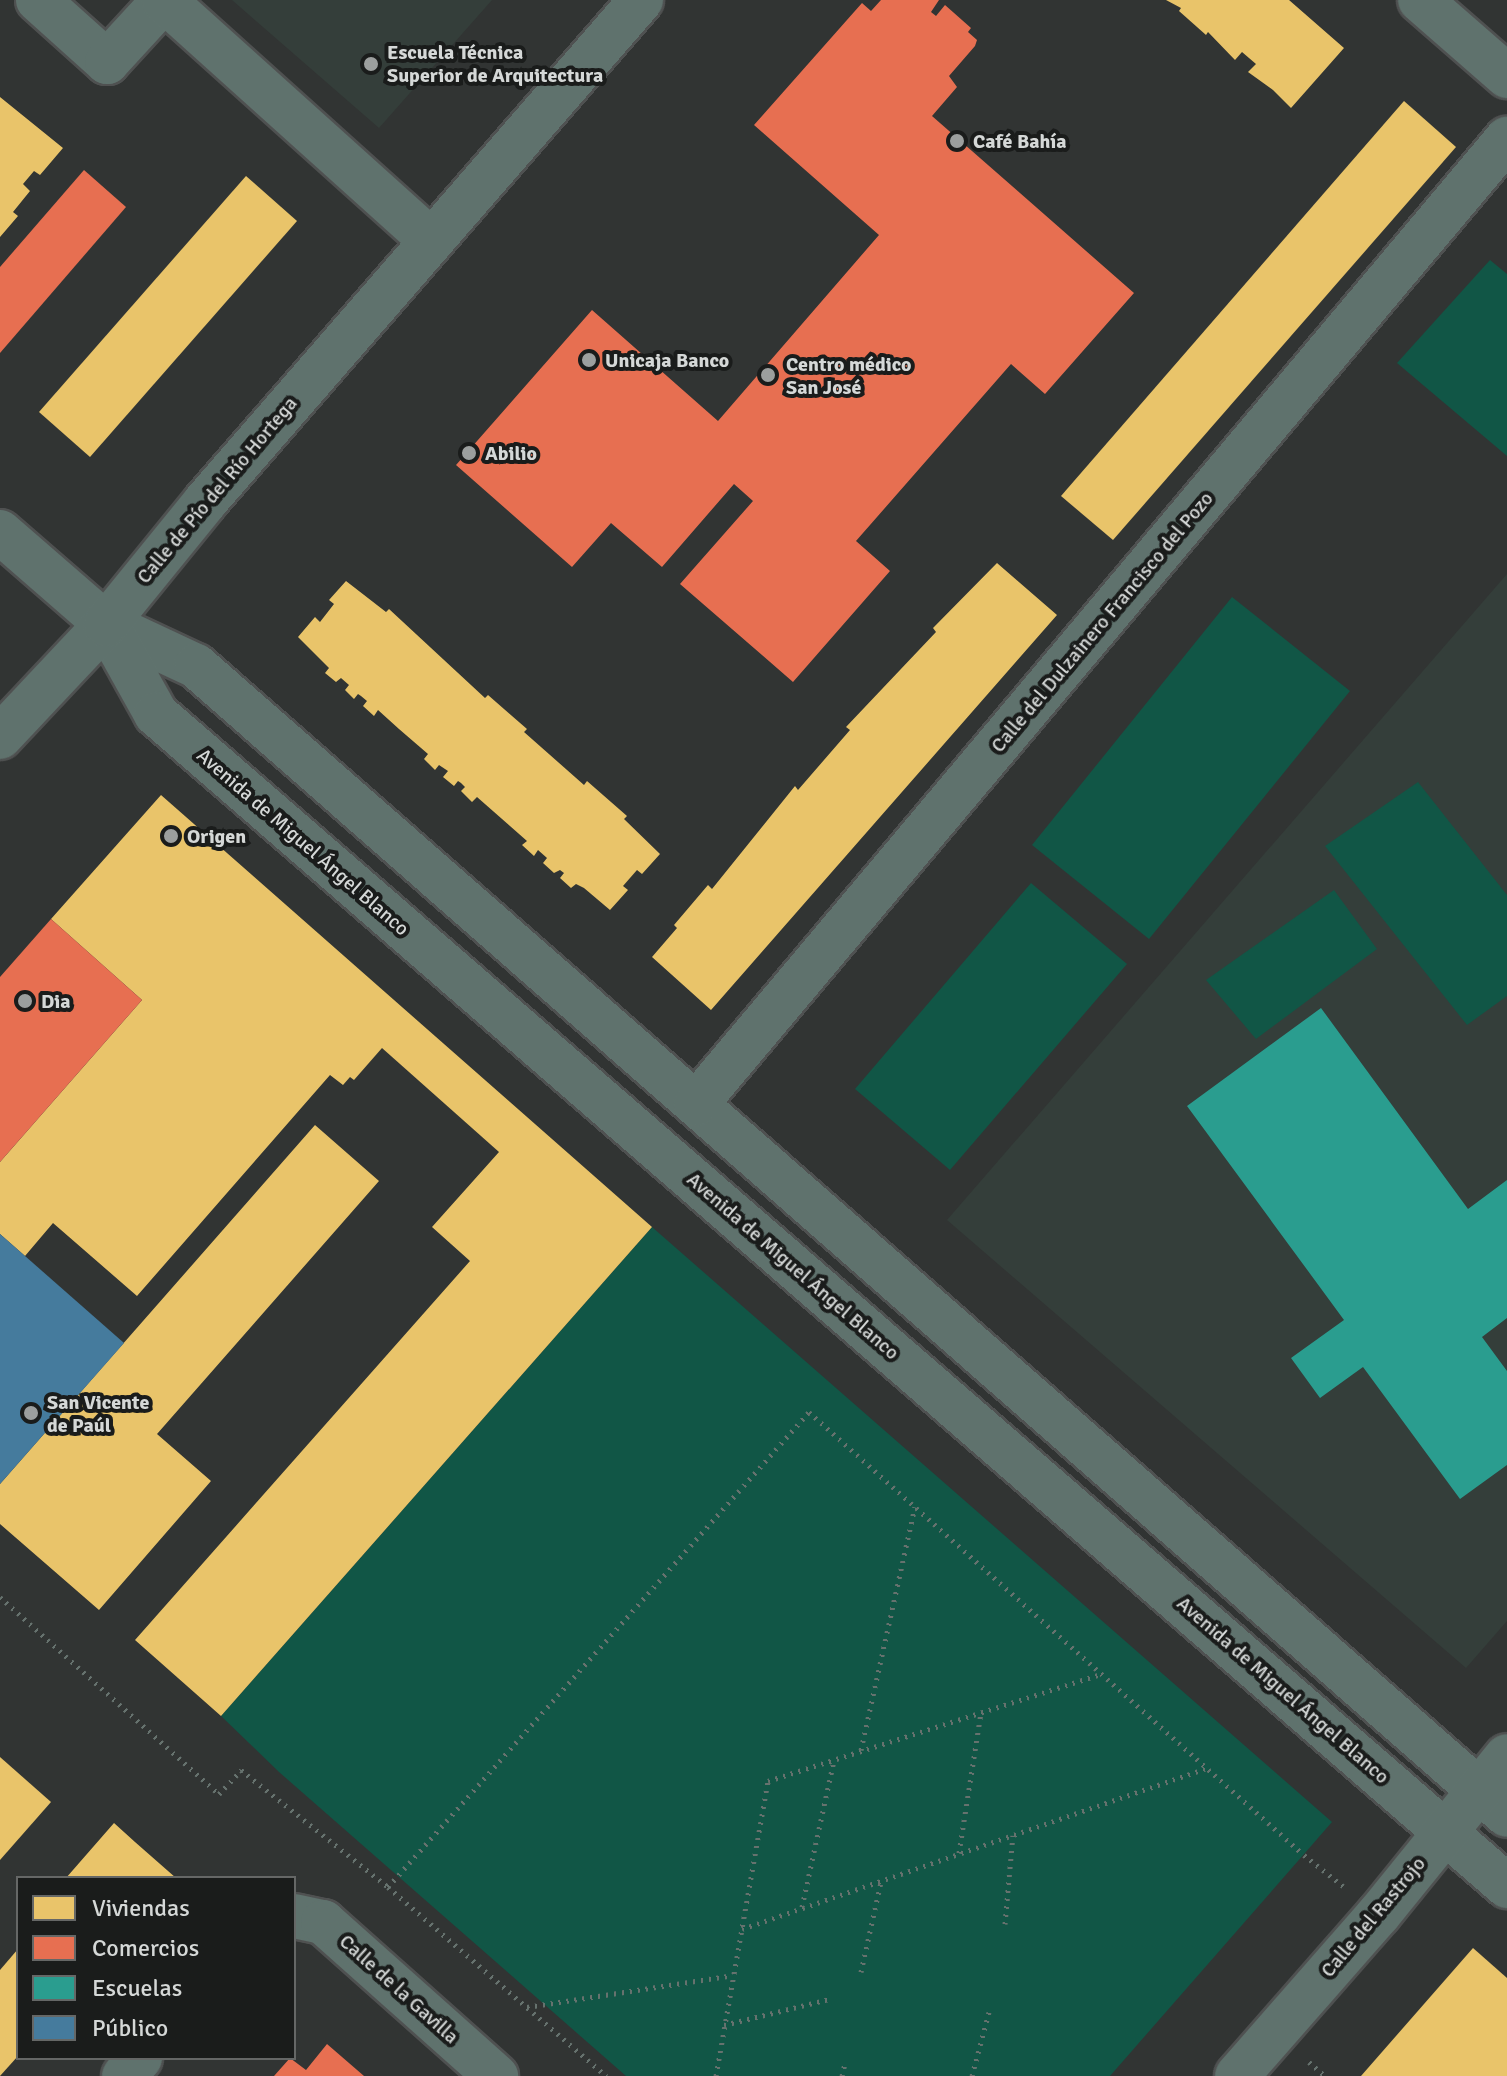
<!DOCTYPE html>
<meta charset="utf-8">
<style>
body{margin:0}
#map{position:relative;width:1507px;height:2076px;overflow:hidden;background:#313433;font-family:Signika,sans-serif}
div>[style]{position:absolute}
.built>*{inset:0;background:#343e3a}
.green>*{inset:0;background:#115646}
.homes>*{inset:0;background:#e9c46a}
.shops>*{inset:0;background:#e76f51}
.schools>*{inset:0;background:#2a9d8f}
.public>*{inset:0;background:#457b9d}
.path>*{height:5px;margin-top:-2.5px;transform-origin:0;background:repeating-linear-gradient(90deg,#66726e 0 2px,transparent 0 8px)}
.roads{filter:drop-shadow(2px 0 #4f5151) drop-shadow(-2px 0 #4f5151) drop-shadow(0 2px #4f5151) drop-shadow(0 -2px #4f5151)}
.minor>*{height:44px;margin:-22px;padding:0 22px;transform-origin:22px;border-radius:22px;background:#5f726d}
.dots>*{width:22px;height:22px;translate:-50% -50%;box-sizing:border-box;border:4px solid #1a1c1b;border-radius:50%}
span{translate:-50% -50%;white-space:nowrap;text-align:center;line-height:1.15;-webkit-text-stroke:8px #1a1c1b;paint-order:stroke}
.poi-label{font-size:20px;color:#d5d8d7;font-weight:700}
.left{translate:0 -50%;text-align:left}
.street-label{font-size:20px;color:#d5d8d7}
.legend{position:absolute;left:16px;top:1876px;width:280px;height:184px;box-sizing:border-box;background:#1a1c1b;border:2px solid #656766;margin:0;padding:10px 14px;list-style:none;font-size:24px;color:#d5d8d7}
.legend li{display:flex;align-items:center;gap:16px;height:40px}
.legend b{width:40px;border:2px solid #656766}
</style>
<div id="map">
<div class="built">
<i style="clip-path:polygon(232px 0,492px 0,379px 128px)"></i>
<i style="clip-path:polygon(1507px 574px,1507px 1621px,1466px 1668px,947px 1220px)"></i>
</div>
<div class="green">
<i style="clip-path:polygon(1490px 260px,1507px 274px,1507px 456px,1397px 363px)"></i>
<i style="clip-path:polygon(1232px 597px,1350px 691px,1149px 939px,1032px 845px)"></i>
<i style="clip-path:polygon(1418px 782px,1507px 895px,1507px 996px,1467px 1025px,1325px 846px)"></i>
<i style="clip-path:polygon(1031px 883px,1127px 964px,950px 1170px,855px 1089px)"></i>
<i style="clip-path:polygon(1334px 890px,1377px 949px,1256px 1039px,1206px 980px)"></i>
<i style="clip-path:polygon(652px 1227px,1332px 1822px,1110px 2076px,626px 2076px,279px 1772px,221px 1716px)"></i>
</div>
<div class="homes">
<i style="clip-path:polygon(1166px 0,1289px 0,1344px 48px,1291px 108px,1273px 90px,1248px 72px,1256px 64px,1242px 52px,1235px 60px,1208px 32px,1206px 35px,1179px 11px,1181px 8px)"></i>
<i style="clip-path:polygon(0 97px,63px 148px,40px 175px,34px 171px,23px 184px,30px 191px,13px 212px,18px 216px,0 237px)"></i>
<i style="clip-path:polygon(1404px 101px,1456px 147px,1113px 540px,1061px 496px)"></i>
<i style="clip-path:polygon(246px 176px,297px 221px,90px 457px,39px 412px)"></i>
<i style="clip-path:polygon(997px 563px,1057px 615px,711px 1010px,652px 957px,677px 928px,674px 925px,708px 885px,712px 889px,795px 786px,798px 790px,850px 730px,846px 727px,936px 632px,933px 628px)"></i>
<i style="clip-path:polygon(346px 581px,386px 612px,389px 609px,485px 698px,488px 695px,527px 729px,524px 732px,584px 785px,587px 781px,627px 816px,624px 819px,660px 854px,642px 874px,637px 870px,623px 886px,628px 890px,610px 910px,584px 888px,576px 884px,571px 888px,560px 878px,564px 873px,560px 870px,554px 873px,543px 863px,547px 858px,538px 850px,534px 856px,522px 845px,527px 841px,477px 797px,472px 802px,461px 791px,465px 787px,461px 783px,458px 781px,454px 786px,443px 777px,448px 771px,439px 765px,435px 770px,424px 759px,428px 754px,399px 729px,378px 710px,374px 716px,363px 706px,367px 701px,361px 696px,358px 694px,354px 699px,345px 690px,349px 685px,341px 678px,336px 682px,325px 673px,329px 668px,298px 637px,315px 617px,320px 622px,334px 604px,329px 600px)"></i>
<i style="clip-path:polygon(161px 795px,652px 1227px,221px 1716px,135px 1640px,470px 1261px,432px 1227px,499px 1152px,382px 1048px,354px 1080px,350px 1077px,343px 1085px,330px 1075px,137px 1296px,53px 1223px,25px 1256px,0 1234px,0 1162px,142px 1000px,51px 919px)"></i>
<i style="clip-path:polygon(315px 1125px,379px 1181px,157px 1434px,211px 1481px,99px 1610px,0 1524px,0 1484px)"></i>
<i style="clip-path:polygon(0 1757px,51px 1802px,0 1860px)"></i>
<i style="clip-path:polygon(114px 1823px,135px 1842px,176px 1878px,66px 1878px)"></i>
<i style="clip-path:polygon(1473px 1948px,1507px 1978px,1507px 2076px,1361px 2076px)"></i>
<i style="clip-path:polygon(18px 1949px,18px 2056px,0 2076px,0 1970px)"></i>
</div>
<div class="shops">
<i style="clip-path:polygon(881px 0,939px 0,931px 12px,936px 16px,945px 5px,971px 28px,968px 32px,977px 40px,975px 46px,949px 76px,957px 87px,932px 116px,1134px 293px,1045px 394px,1011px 364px,856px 541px,890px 571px,793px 682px,680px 584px,753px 501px,734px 484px,662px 567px,611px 523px,572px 567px,456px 465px,592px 310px,718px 421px,879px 235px,754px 125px,862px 3px,871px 11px)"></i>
<i style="clip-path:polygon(84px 170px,126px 207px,0 353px,0 267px)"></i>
<i style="clip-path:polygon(51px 919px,142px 1000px,0 1162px,0 977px)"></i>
<i style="clip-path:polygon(327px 2044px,364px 2076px,274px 2076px,290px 2058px,306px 2070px)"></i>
</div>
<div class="schools">
<i style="clip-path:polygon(1321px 1008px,1468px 1209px,1507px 1180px,1507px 1318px,1482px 1337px,1507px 1371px,1507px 1465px,1460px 1499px,1363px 1367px,1320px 1398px,1291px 1358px,1344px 1320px,1187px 1106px)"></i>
</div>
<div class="public">
<i style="clip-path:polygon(0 1234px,124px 1343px,0 1484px)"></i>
</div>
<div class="path">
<i style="left:0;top:1597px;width:295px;rotate:42deg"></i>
<i style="left:219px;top:1794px;width:33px;rotate:-47deg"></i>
<i style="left:241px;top:1770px;width:188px;rotate:38.5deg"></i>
<i style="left:388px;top:1887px;width:289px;rotate:40.9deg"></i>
<i style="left:861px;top:1750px;width:249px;rotate:-77.5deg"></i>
<i style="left:959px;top:1853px;width:142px;rotate:-81.1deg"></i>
<i style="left:388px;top:1887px;width:635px;rotate:-48.45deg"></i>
<i style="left:809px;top:1412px;width:664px;rotate:41.83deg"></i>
<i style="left:1304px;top:1855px;width:50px;rotate:38.5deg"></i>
<i style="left:802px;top:1907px;width:150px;rotate:-77.7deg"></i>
<i style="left:1005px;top:1924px;width:89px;rotate:-84.9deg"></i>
<i style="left:742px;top:1929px;width:492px;rotate:-19.1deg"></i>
<i style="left:861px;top:1972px;width:92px;rotate:-77.5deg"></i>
<i style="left:527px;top:2007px;width:208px;rotate:-8.8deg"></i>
<i style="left:724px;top:2025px;width:108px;rotate:-13.9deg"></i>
<i style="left:1309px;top:2062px;width:21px;rotate:41deg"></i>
<i style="left:716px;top:2076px;width:300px;rotate:-80deg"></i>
<i style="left:768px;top:1781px;width:351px;rotate:-17.8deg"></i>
<i style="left:842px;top:2076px;width:13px;rotate:-77deg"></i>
<i style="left:972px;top:2076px;width:66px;rotate:-75.1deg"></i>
</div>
<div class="roads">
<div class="minor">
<i style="left:38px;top:0;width:93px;rotate:41.9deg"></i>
<i style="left:107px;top:62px;width:84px;rotate:-47.4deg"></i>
<i style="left:164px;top:0;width:360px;rotate:42deg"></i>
<i style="left:1420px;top:0;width:116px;rotate:41.1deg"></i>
<i style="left:0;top:532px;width:140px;rotate:41deg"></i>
<i style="left:106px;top:624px;width:99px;rotate:25deg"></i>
<i style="left:196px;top:666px;width:1743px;rotate:41.23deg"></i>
<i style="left:106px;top:624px;width:103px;rotate:60.9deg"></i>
<i style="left:156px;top:714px;width:1789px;rotate:40.94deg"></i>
<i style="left:0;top:737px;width:155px;rotate:-46.8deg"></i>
<i style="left:106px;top:624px;width:157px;rotate:-50.9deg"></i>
<i style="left:205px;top:502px;width:665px;rotate:-49.02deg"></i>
<i style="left:696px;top:1104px;width:1261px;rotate:-49.96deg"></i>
<i style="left:294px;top:1916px;width:30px;rotate:12deg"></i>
<i style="left:323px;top:1922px;width:232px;rotate:41.7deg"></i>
<i style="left:124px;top:2076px;width:24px;rotate:-48deg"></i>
<i style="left:1237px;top:2076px;width:215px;rotate:-48.8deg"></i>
<i style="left:1379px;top:1914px;width:203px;rotate:-51deg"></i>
</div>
</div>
<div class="dots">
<i style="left:371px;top:64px;background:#9c9f9e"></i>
<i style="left:957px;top:141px;background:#9c9f9e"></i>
<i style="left:589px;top:360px;background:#9c9f9e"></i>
<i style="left:768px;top:375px;background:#9c9f9e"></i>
<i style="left:469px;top:453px;background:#9c9f9e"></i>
<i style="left:171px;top:836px;background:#9c9f9e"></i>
<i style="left:25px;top:1001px;background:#9c9f9e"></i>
<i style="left:31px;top:1413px;background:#9c9f9e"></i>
</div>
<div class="poi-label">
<span class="left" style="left:387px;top:64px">Escuela Técnica<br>Superior de Arquitectura</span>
<span class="left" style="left:973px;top:141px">Café Bahía</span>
<span class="left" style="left:605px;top:360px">Unicaja Banco</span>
<span class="left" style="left:786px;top:376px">Centro médico<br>San José</span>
<span class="left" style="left:485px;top:453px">Abilio</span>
<span class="left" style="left:187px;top:836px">Origen</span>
<span class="left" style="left:41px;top:1001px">Dia</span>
<span class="left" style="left:47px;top:1414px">San Vicente<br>de Paúl</span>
</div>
<div class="street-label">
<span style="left:217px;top:490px;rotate:-50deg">Calle de Pío del Río Hortega</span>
<span style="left:1102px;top:622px;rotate:-50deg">Calle del Dulzainero Francisco del Pozo</span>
<span style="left:303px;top:842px;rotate:41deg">Avenida de Miguel Ángel Blanco</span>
<span style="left:793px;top:1266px;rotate:41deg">Avenida de Miguel Ángel Blanco</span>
<span style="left:1283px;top:1690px;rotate:41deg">Avenida de Miguel Ángel Blanco</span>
<span style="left:1373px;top:1917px;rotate:-50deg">Calle del Rastrojo</span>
<span style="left:399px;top:1989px;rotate:42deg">Calle de la Gavilla</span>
</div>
<ul class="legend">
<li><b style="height:22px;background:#e9c46a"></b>Viviendas</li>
<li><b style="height:22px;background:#e76f51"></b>Comercios</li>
<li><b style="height:22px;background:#2a9d8f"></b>Escuelas</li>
<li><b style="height:22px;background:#457b9d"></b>Público</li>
</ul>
</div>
